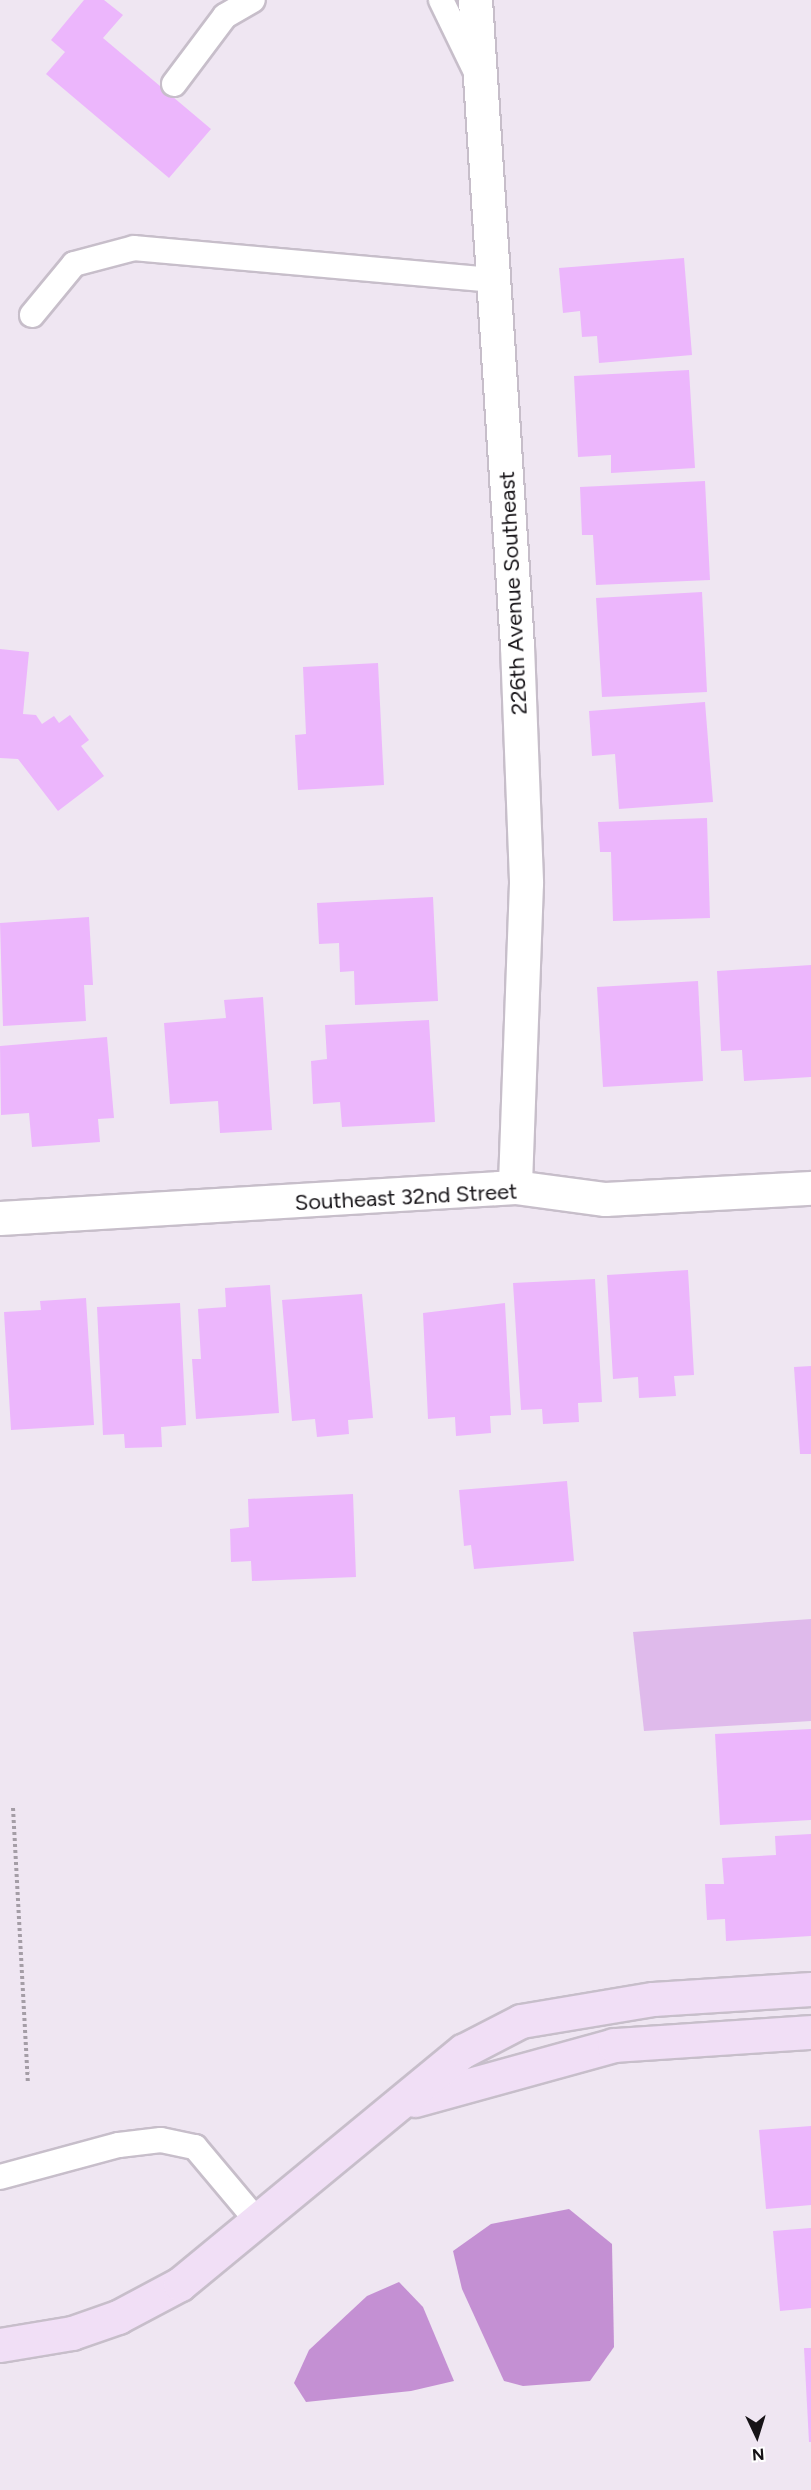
<!DOCTYPE html>
<style>
body{margin:0}
#map{position:relative;width:811px;height:2490px;overflow:hidden;background:#efe6f2;font-family:Figtree,sans-serif}
div>[style]{position:absolute}
.green>*{inset:0;background:#dfbaeb}
.water>*{inset:0;background:#c490d3}
.building>*{inset:0;background:#ecb6fc}
.path>*{height:4px;margin-top:-2px;transform-origin:0;background:repeating-linear-gradient(90deg,#a49da6 0 3px,transparent 0 6px)}
.roads{filter:drop-shadow(2px 0 #c7beca) drop-shadow(-2px 0 #c7beca) drop-shadow(0 2px #c7beca) drop-shadow(0 -2px #c7beca)}
.lane>*{height:24px;margin:-12px;padding:0 12px;transform-origin:12px;border-radius:12px;background:#fff}
.street>*{height:33px;margin:-16.5px;padding:0 16.5px;transform-origin:16.5px;border-radius:16.5px;background:#fff}
.secondary>*{height:33px;margin:-16.5px;padding:0 16.5px;transform-origin:16.5px;border-radius:16.5px;background:#f1dff6}
span{translate:-50% -50%;white-space:nowrap;text-align:center;line-height:1.15;-webkit-text-stroke:4.5px #fff;paint-order:stroke}
.street-label{font-size:22px;color:#161317}
.north{position:absolute;left:727px;top:2406px;width:60px;height:60px;-webkit-text-stroke:4px #fff;paint-order:stroke;rotate:176deg;font-size:16px;font-weight:700;line-height:24px;text-align:center;color:#161317}
.north::after{content:'';display:block;margin:auto;width:21px;height:27px;background:#161317;clip-path:polygon(50% 0,100% 100%,50% 72%,0 100%)}
</style>
<div id="map">
<div class="green">
<i style="clip-path:polygon(811px 1619px,811px 1721px,644px 1731px,633px 1632px)"></i>
</div>
<div class="water">
<i style="clip-path:polygon(569px 2209px,612px 2244px,614px 2347px,590px 2381px,523px 2386px,504px 2381px,462px 2289px,453px 2251px,491px 2224px)"></i>
<i style="clip-path:polygon(399px 2282px,423px 2307px,454px 2381px,411px 2391px,306px 2402px,294px 2383px,309px 2350px,367px 2296px)"></i>
</div>
<div class="building">
<i style="clip-path:polygon(84px 0,104px 0,123px 15px,103px 38px,211px 129px,169px 178px,46px 74px,65px 52px,51px 40px)"></i>
<i style="clip-path:polygon(684px 258px,692px 355px,599px 363px,597px 336px,582px 337px,580px 311px,563px 313px,559px 268px)"></i>
<i style="clip-path:polygon(689px 370px,695px 468px,611px 473px,611px 455px,578px 457px,574px 376px)"></i>
<i style="clip-path:polygon(705px 481px,710px 580px,596px 585px,593px 535px,582px 535px,580px 487px)"></i>
<i style="clip-path:polygon(702px 592px,707px 692px,602px 697px,596px 598px)"></i>
<i style="clip-path:polygon(0 649px,29px 652px,23px 714px,36px 715px,42px 724px,54px 716px,59px 723px,70px 715px,89px 740px,81px 746px,104px 776px,58px 811px,18px 759px,0 758px)"></i>
<i style="clip-path:polygon(378px 663px,384px 785px,298px 790px,295px 735px,306px 734px,303px 667px)"></i>
<i style="clip-path:polygon(705px 702px,713px 802px,619px 809px,615px 754px,592px 756px,589px 711px)"></i>
<i style="clip-path:polygon(707px 818px,710px 918px,613px 921px,611px 852px,600px 852px,598px 822px)"></i>
<i style="clip-path:polygon(433px 897px,438px 1001px,355px 1005px,354px 971px,340px 972px,339px 943px,319px 944px,317px 903px)"></i>
<i style="clip-path:polygon(89px 917px,93px 985px,84px 985px,86px 1021px,3px 1026px,0 923px)"></i>
<i style="clip-path:polygon(811px 965px,811px 1077px,744px 1081px,742px 1050px,721px 1051px,717px 971px)"></i>
<i style="clip-path:polygon(698px 981px,703px 1081px,603px 1087px,597px 987px)"></i>
<i style="clip-path:polygon(263px 997px,272px 1130px,220px 1133px,218px 1101px,170px 1104px,164px 1023px,226px 1018px,224px 1000px)"></i>
<i style="clip-path:polygon(429px 1020px,435px 1122px,342px 1127px,340px 1102px,313px 1104px,311px 1061px,327px 1059px,325px 1025px)"></i>
<i style="clip-path:polygon(107px 1037px,114px 1118px,98px 1119px,100px 1142px,32px 1147px,29px 1113px,1px 1115px,0 1046px)"></i>
<i style="clip-path:polygon(688px 1270px,694px 1375px,674px 1376px,676px 1396px,639px 1398px,638px 1377px,613px 1379px,607px 1275px)"></i>
<i style="clip-path:polygon(595px 1279px,602px 1402px,578px 1403px,579px 1422px,543px 1424px,542px 1409px,521px 1410px,513px 1283px)"></i>
<i style="clip-path:polygon(270px 1285px,279px 1413px,196px 1419px,192px 1359px,201px 1359px,198px 1309px,226px 1307px,225px 1288px)"></i>
<i style="clip-path:polygon(362px 1294px,373px 1418px,348px 1420px,349px 1434px,317px 1437px,315px 1419px,292px 1421px,282px 1300px)"></i>
<i style="clip-path:polygon(86px 1298px,94px 1425px,11px 1430px,4px 1312px,41px 1310px,40px 1301px)"></i>
<i style="clip-path:polygon(180px 1303px,186px 1425px,161px 1427px,162px 1447px,125px 1448px,124px 1434px,103px 1435px,97px 1307px)"></i>
<i style="clip-path:polygon(505px 1303px,511px 1415px,490px 1416px,491px 1433px,456px 1436px,455px 1417px,428px 1419px,423px 1313px)"></i>
<i style="clip-path:polygon(811px 1366px,811px 1454px,800px 1454px,794px 1367px)"></i>
<i style="clip-path:polygon(567px 1481px,574px 1561px,474px 1569px,471px 1545px,464px 1546px,459px 1490px)"></i>
<i style="clip-path:polygon(353px 1494px,356px 1577px,252px 1581px,251px 1561px,231px 1562px,230px 1529px,249px 1527px,248px 1499px)"></i>
<i style="clip-path:polygon(811px 1729px,811px 1820px,720px 1825px,715px 1734px)"></i>
<i style="clip-path:polygon(811px 1834px,811px 1936px,726px 1941px,725px 1919px,707px 1920px,705px 1884px,724px 1884px,722px 1858px,776px 1855px,775px 1836px)"></i>
<i style="clip-path:polygon(811px 2126px,811px 2205px,766px 2209px,759px 2130px)"></i>
<i style="clip-path:polygon(811px 2228px,811px 2308px,780px 2311px,773px 2231px)"></i>
<i style="clip-path:polygon(804px 2348px,811px 2348px,811px 2442px,809px 2442px)"></i>
</div>
<div class="path">
<i style="left:13px;top:1808px;width:275px;rotate:86.9deg"></i>
</div>
<div class="roads">
<div class="lane">
<i style="left:441px;top:0;width:78px;rotate:64.1deg"></i>
<i style="left:174px;top:84px;width:85px;rotate:-53.1deg"></i>
<i style="left:225px;top:16px;width:32px;rotate:-30deg"></i>
<i style="left:32px;top:315px;width:66px;rotate:-50.5deg"></i>
<i style="left:74px;top:264px;width:62px;rotate:-14.9deg"></i>
<i style="left:134px;top:248px;width:361px;rotate:5.1deg"></i>
<i style="left:0;top:2177px;width:123px;rotate:-15.1deg"></i>
<i style="left:119px;top:2145px;width:42px;rotate:-6.8deg"></i>
<i style="left:161px;top:2140px;width:35px;rotate:12deg"></i>
<i style="left:195px;top:2147px;width:98px;rotate:50deg"></i>
</div>
<div class="street">
<i style="left:475px;top:0;width:647px;rotate:86.28deg"></i>
<i style="left:517px;top:646px;width:237px;rotate:87.8deg"></i>
<i style="left:526px;top:883px;width:304px;rotate:92.1deg"></i>
<i style="left:0;top:1218px;width:516px;rotate:-3.44deg"></i>
<i style="left:515px;top:1187px;width:91px;rotate:7.6deg"></i>
<i style="left:605px;top:1199px;width:206px;rotate:-3.1deg"></i>
</div>
<div class="secondary">
<i style="left:415px;top:2100px;width:206px;rotate:-15.4deg"></i>
<i style="left:614px;top:2045px;width:197px;rotate:-3.8deg"></i>
<i style="left:0;top:2345px;width:73px;rotate:-9.5deg"></i>
<i style="left:72px;top:2333px;width:49px;rotate:-19.2deg"></i>
<i style="left:118px;top:2317px;width:70px;rotate:-28deg"></i>
<i style="left:180px;top:2284px;width:367px;rotate:-39.5deg"></i>
<i style="left:463px;top:2051px;width:65px;rotate:-27.3deg"></i>
<i style="left:521px;top:2021px;width:134px;rotate:-9.5deg"></i>
<i style="left:653px;top:1999px;width:158px;rotate:-3.6deg"></i>
</div>
</div>
<div class="street-label">
<span style="left:513px;top:593px;rotate:-93deg">226th Avenue Southeast</span>
<span style="left:406px;top:1197px;rotate:-3deg">Southeast 32nd Street</span>
</div>
<div class="north">N</div>
</div>
